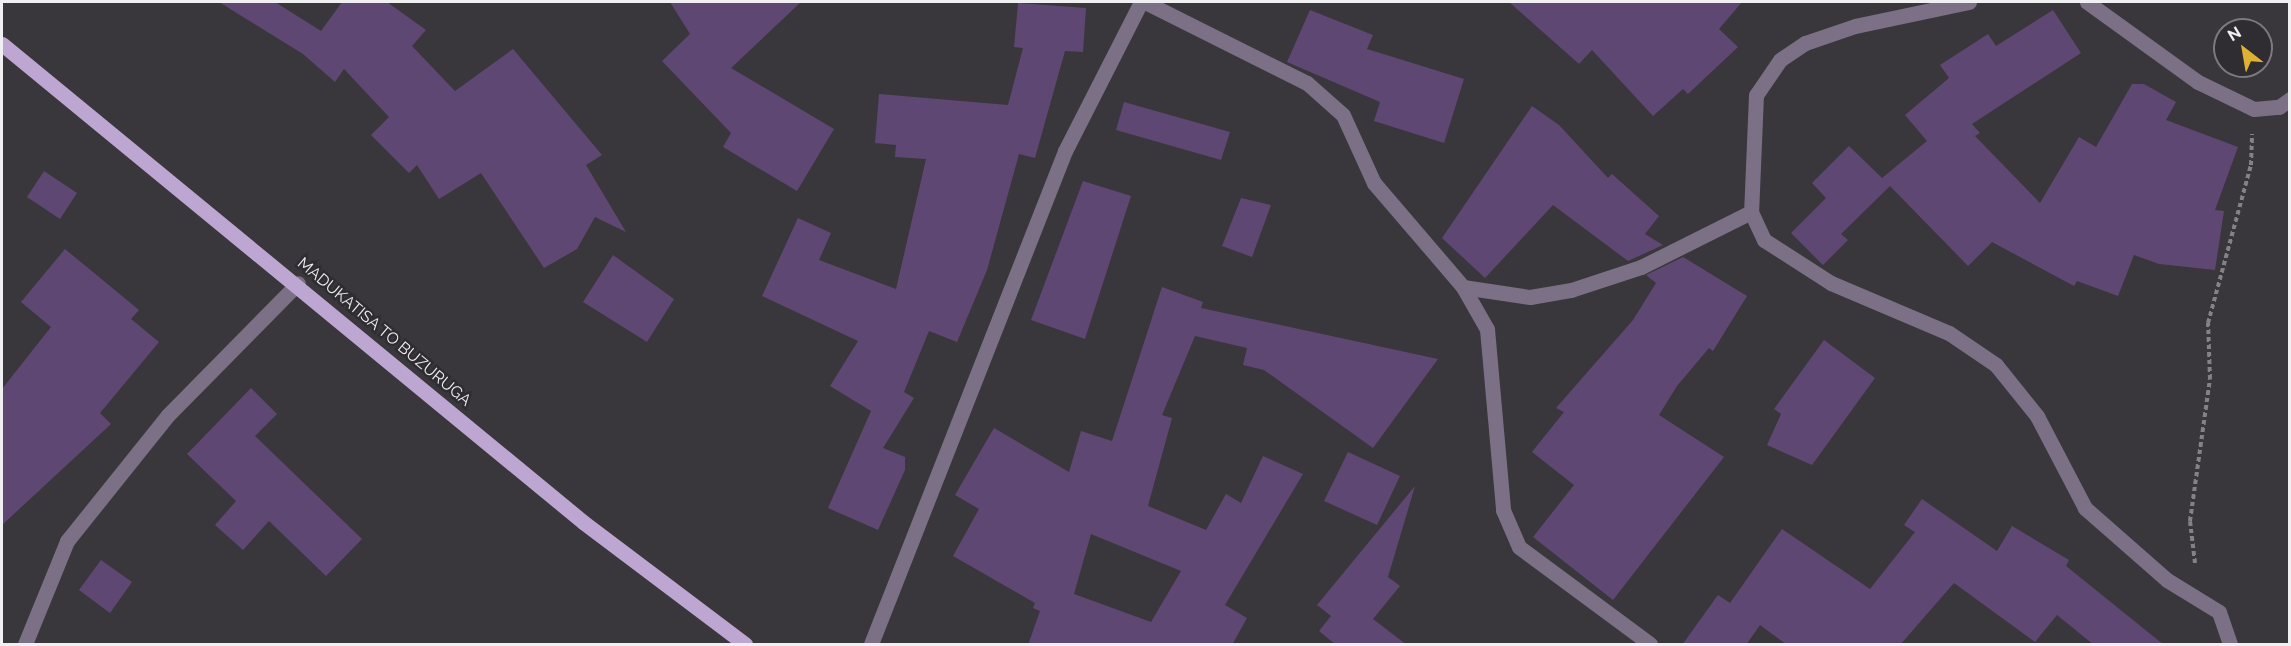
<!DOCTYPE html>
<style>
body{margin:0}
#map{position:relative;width:2291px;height:646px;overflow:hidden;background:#39363c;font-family:Raleway,sans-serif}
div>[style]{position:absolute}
.building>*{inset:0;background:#5f4773}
.path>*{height:4px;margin-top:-2px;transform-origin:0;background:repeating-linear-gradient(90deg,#848286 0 4.5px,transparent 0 7.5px)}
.minor>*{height:15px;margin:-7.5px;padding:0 7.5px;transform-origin:7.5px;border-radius:7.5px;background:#7b7085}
.major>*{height:15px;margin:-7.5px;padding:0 7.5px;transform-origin:7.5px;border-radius:7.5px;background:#bda6d1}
span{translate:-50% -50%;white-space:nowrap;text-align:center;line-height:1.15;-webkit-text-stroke:5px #2f2c32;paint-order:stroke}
.street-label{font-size:16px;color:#f0eff2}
.frame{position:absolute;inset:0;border:3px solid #f0eff2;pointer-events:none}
.north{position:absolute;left:2213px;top:18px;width:60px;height:60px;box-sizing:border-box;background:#2f2c32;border:2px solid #7c7a7f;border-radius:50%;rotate:329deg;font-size:16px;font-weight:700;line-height:24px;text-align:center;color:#f0eff2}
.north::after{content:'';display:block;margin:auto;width:21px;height:27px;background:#deb133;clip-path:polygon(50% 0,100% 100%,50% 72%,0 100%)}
</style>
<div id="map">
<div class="building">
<i style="clip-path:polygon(219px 2px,275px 2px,321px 31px,342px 2px,387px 2px,426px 30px,412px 46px,455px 91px,513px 49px,602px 155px,586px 165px,626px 232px,595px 217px,577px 249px,544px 268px,481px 173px,439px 199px,417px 165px,409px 173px,371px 135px,389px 117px,344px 69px,335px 82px,303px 54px)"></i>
<i style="clip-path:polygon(670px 2px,801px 2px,731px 68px,834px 129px,797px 191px,723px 147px,731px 133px,662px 61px,690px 34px)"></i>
<i style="clip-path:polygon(1509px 2px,1742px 2px,1719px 29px,1738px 47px,1688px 94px,1683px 89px,1653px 116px,1592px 50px,1579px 64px)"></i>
<i style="clip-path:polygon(1018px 3px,1086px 8px,1083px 52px,1065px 51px,1035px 158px,1019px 154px,987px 270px,957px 342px,929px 331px,904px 392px,914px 398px,883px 448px,905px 457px,905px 470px,878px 530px,828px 508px,871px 411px,830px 386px,858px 341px,762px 296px,798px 218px,831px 233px,819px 260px,896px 289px,926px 159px,895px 157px,896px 145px,875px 143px,879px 94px,1008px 105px,1023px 48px,1014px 47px)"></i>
<i style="clip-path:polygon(1310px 10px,1373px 35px,1367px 49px,1464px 79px,1444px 143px,1374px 121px,1380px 102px,1287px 62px)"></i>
<i style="clip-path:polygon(2053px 10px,2081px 53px,1972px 124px,1980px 133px,1975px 136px,2040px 203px,2079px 137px,2096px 147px,2132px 84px,2144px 84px,2176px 102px,2166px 120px,2238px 147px,2215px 210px,2224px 211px,2215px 270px,2159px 264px,2134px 255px,2118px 296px,2077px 281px,2074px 286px,1992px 242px,1968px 266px,1890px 186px,1841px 234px,1848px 240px,1823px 265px,1791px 233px,1826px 198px,1812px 183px,1849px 146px,1882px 178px,1927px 141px,1905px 115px,1949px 78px,1940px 65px,1988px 34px,1996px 46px)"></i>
<i style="clip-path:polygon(1124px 102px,1230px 132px,1221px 160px,1116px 130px)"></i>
<i style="clip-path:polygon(1532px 106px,1559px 125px,1608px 178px,1612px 174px,1659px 216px,1645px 234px,1663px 245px,1628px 261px,1553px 205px,1485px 278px,1442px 238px)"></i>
<i style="clip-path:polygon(44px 171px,77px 193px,60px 219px,27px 197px)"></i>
<i style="clip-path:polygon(1083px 181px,1131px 196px,1085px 339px,1031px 320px)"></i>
<i style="clip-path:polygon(1241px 198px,1271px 205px,1252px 257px,1222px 246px)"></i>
<i style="clip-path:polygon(65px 249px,139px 310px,131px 319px,159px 342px,100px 413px,111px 424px,2px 525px,2px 389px,51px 327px,21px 302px)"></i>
<i style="clip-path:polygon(613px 255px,674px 299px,647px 342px,583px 302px)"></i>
<i style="clip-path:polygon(1683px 257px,1747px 296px,1713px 351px,1709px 348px,1677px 386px,1659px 415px,1724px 457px,1613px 600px,1533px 537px,1574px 485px,1532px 452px,1564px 412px,1556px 408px,1633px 320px,1656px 283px,1646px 275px)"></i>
<i style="clip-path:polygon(evenodd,1162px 287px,1203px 302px,1201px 308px,1438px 359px,1373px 448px,1264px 370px,1243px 365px,1247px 348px,1195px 336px,1162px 415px,1172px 418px,1148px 506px,1206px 530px,1226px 494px,1241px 503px,1263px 456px,1303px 474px,1225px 605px,1247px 618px,1232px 645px,1028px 645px,1040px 611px,1033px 608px,1035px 603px,953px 556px,979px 509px,955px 495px,994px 428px,1069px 472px,1081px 431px,1112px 441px,1162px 287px,1091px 534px,1181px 571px,1151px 622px,1074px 594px,1091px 534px)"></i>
<i style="clip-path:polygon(1824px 340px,1875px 378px,1812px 465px,1767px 445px,1781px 414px,1774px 409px)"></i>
<i style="clip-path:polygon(251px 388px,277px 414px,255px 436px,362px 539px,326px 576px,269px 521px,243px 550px,215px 525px,236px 501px,187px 454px)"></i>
<i style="clip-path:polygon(1348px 452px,1400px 476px,1377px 525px,1324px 501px)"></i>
<i style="clip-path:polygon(1415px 486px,1388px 577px,1400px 586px,1373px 619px,1407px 645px,1336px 645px,1319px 631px,1331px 616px,1317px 605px)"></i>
<i style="clip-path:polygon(1922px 499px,1997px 551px,2012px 526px,2069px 560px,2066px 566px,2164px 645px,2094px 645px,2057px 615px,2035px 642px,1954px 583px,1900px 645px,1787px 645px,1760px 625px,1746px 645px,1682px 645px,1718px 595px,1730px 603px,1782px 529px,1870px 589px,1915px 532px,1904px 525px)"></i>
<i style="clip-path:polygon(101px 560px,132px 582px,110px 613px,79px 590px)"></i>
</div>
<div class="path">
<i style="left:2195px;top:563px;width:42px;rotate:-96.8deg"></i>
<i style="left:2190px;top:521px;width:143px;rotate:-82deg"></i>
<i style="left:2210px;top:379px;width:56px;rotate:-92deg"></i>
<i style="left:2208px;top:323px;width:164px;rotate:-74.8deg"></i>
<i style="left:2251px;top:165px;width:31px;rotate:-88deg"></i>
</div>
<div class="minor">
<i style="left:1145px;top:2px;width:181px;rotate:26.6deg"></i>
<i style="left:1307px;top:83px;width:48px;rotate:41.6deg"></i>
<i style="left:1343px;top:115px;width:75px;rotate:65.5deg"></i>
<i style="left:1374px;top:183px;width:137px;rotate:49.4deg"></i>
<i style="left:1463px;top:287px;width:48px;rotate:60.3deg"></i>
<i style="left:1487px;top:329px;width:182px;rotate:84.9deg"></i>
<i style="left:1503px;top:510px;width:40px;rotate:66.6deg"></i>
<i style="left:1519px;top:547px;width:163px;rotate:36.5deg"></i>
<i style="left:1969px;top:2px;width:116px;rotate:168.1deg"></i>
<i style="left:1855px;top:26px;width:53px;rotate:161.2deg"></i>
<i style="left:1805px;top:43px;width:30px;rotate:146deg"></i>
<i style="left:1780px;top:60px;width:42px;rotate:124.4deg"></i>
<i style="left:1756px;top:95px;width:117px;rotate:92.4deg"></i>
<i style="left:1751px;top:212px;width:31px;rotate:65deg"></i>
<i style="left:1764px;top:240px;width:80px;rotate:32.7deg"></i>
<i style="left:1831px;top:283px;width:128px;rotate:23deg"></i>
<i style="left:1949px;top:333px;width:57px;rotate:34.2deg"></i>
<i style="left:1996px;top:365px;width:65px;rotate:51.2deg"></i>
<i style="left:2037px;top:416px;width:104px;rotate:62.4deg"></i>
<i style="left:2085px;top:508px;width:109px;rotate:41.3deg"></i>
<i style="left:2167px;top:580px;width:61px;rotate:31.6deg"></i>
<i style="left:2219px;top:612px;width:34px;rotate:71deg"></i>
<i style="left:2087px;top:2px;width:137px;rotate:35.8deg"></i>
<i style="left:2198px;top:82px;width:62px;rotate:25.7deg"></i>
<i style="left:2254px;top:109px;width:25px;rotate:-5deg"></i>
<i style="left:2279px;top:107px;width:14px;rotate:-36deg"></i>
<i style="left:1463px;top:287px;width:68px;rotate:8.5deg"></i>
<i style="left:1530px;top:297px;width:42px;rotate:-9.7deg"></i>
<i style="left:1571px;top:290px;width:74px;rotate:-18.2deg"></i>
<i style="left:1641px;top:267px;width:123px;rotate:-26.6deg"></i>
<i style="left:25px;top:644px;width:111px;rotate:-67.8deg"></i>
<i style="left:67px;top:541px;width:161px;rotate:-51.3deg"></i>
<i style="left:168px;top:415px;width:185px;rotate:-45.4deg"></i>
<i style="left:871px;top:644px;width:530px;rotate:-68.52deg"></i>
<i style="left:1065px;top:151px;width:167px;rotate:-63deg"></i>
</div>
<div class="major">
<i style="left:2px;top:44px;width:752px;rotate:39.44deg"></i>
<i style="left:583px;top:522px;width:203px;rotate:37deg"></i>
</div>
<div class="street-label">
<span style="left:384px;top:332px;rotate:40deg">MADUKATISA TO BUZURUGA</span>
</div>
<div class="frame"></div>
<div class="north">N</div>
</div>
